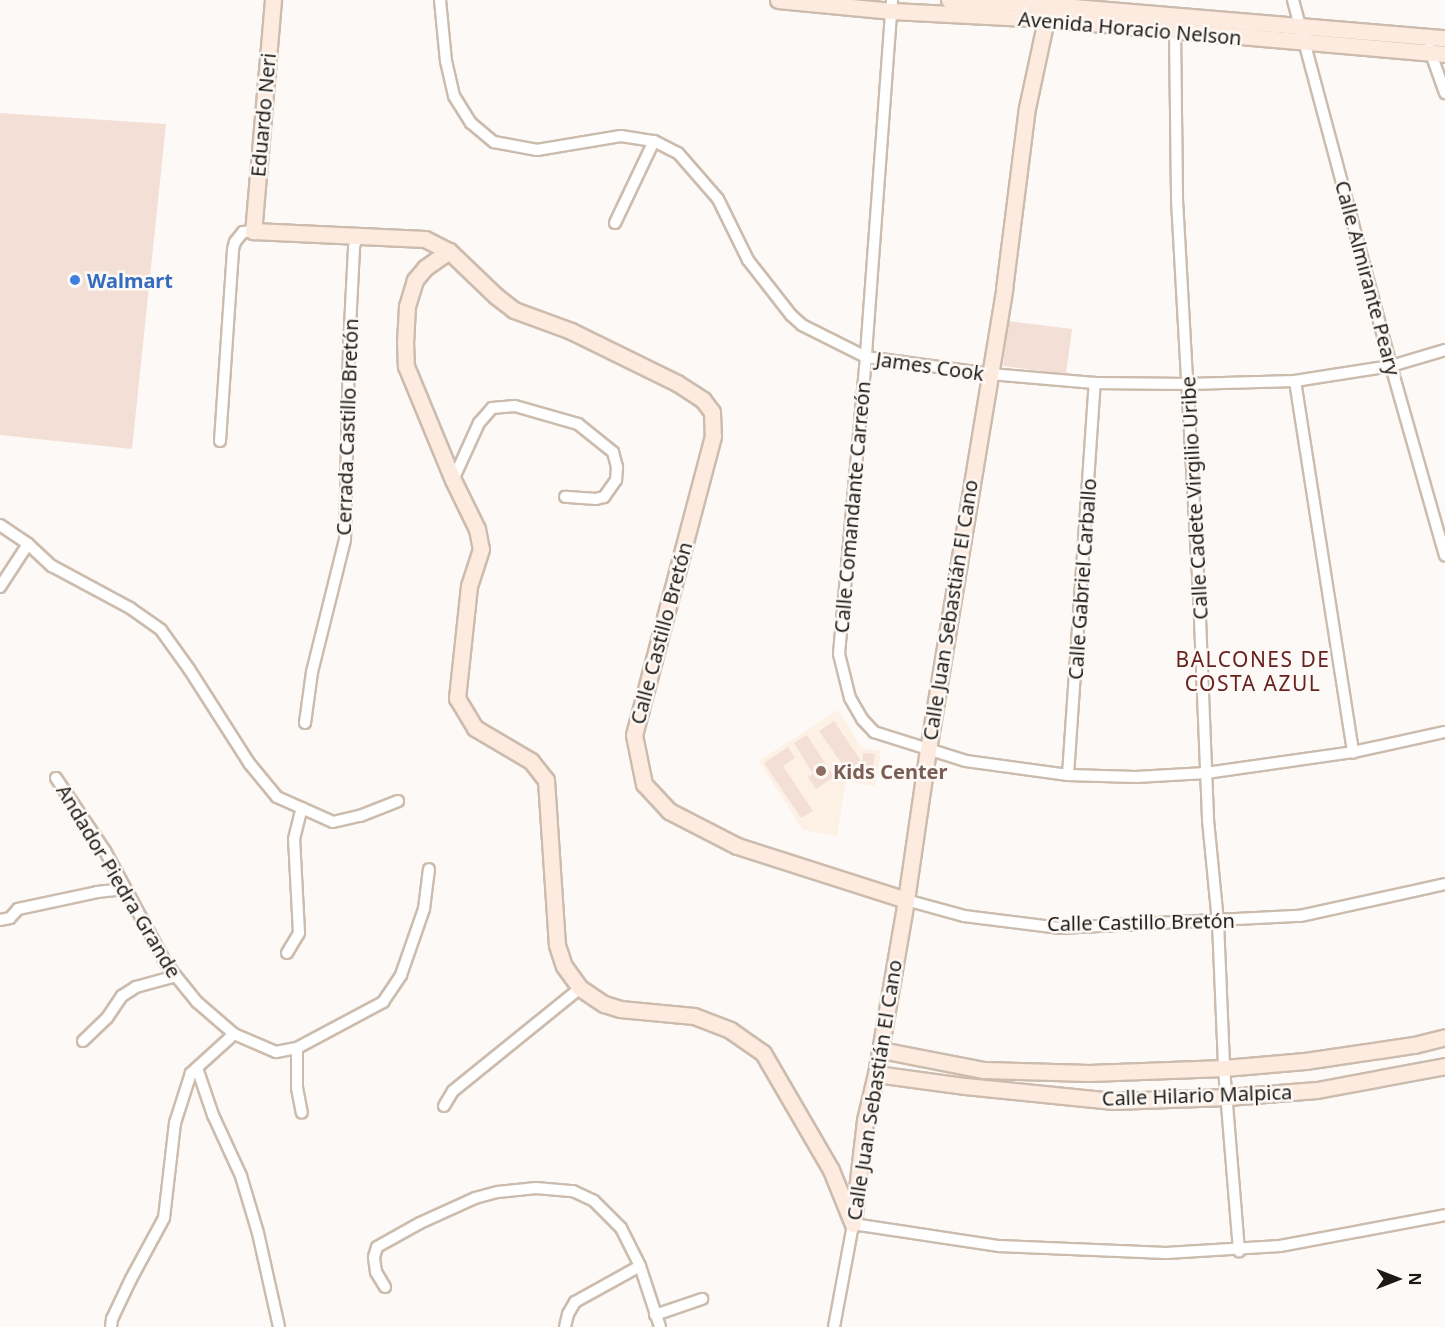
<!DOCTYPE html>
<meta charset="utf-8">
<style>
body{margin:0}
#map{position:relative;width:1445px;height:1327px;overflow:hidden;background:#fdf9f6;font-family:"Noto Sans",sans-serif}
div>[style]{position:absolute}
.built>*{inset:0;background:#fdf0e4}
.building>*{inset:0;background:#f3dfd5}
.roads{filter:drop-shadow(2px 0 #ccbcae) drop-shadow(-2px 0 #ccbcae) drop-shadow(0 2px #ccbcae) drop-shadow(0 -2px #ccbcae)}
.street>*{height:10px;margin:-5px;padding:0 5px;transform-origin:5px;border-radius:5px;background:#fff}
.secondary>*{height:15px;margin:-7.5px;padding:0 7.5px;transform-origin:7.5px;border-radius:7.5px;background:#feebe0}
.dots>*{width:16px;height:16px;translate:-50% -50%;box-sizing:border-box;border:3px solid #fdf9f6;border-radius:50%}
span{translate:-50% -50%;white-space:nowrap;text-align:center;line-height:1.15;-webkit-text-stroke:5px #fdf9f6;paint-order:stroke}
.street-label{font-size:20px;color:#1d1813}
.shop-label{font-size:20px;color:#366cbe;font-weight:700}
.left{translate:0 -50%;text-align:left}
.education-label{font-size:20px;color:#785e54;font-weight:700}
.neighbourhood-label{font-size:21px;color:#67221f;letter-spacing:1.5px}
.north{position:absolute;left:1367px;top:1249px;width:60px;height:60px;-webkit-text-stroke:4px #fdf9f6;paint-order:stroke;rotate:90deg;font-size:16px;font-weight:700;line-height:24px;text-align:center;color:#1d1813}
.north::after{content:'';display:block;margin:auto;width:21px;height:27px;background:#1d1813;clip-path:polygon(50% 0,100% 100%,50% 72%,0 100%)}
</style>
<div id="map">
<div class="built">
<i style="clip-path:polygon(838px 710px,862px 748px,881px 751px,875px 786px,846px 781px,837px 836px,803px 830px,759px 761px)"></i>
</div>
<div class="building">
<i style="clip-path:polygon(0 113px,166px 124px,132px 449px,0 435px)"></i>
<i style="clip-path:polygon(1008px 321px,1072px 329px,1066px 374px,1003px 366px)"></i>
<i style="clip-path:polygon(834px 721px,861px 761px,847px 771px,819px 731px)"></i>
<i style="clip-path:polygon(807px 735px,834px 777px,816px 789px,808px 777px,813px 774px,794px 743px)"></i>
<i style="clip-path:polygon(788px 747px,795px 758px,783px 766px,813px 811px,801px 818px,764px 763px)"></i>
<i style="clip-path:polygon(863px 753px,875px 754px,873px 767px,862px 765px)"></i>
</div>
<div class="roads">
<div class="street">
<i style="left:440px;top:0;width:61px;rotate:84.4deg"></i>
<i style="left:446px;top:61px;width:36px;rotate:77deg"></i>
<i style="left:454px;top:96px;width:32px;rotate:58deg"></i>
<i style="left:471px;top:123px;width:30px;rotate:40deg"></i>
<i style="left:494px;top:142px;width:44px;rotate:10.5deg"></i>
<i style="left:537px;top:150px;width:85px;rotate:-9.5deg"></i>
<i style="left:621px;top:136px;width:33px;rotate:9deg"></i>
<i style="left:654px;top:141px;width:27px;rotate:27deg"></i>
<i style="left:678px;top:153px;width:61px;rotate:49deg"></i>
<i style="left:718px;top:199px;width:68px;rotate:63.8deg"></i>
<i style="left:748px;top:260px;width:70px;rotate:52deg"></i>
<i style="left:791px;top:315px;width:15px;rotate:42deg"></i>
<i style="left:802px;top:325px;width:72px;rotate:26.6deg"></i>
<i style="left:866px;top:357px;width:125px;rotate:7.8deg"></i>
<i style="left:990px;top:374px;width:105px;rotate:4.9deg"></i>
<i style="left:1095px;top:383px;width:93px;rotate:0.6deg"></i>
<i style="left:1188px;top:384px;width:107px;rotate:-1.6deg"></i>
<i style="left:1295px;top:381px;width:97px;rotate:-8.9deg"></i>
<i style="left:1391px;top:366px;width:56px;rotate:-16.5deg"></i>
<i style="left:892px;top:0;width:358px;rotate:94.2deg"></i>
<i style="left:866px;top:357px;width:298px;rotate:95.2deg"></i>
<i style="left:839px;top:654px;width:45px;rotate:76deg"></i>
<i style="left:850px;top:698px;width:24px;rotate:60deg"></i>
<i style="left:862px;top:719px;width:18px;rotate:47deg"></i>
<i style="left:874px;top:732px;width:96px;rotate:17.5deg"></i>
<i style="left:966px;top:761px;width:103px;rotate:7.8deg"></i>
<i style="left:1068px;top:775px;width:68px;rotate:1.7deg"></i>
<i style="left:1136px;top:777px;width:70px;rotate:-3.3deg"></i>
<i style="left:1206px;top:773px;width:148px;rotate:-8.1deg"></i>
<i style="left:1353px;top:752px;width:94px;rotate:-12.3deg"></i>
<i style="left:1293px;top:0;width:379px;rotate:75deg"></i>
<i style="left:1391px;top:366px;width:197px;rotate:74.1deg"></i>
<i style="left:1175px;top:31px;width:169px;rotate:89.3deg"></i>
<i style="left:1177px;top:200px;width:395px;rotate:86.8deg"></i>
<i style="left:1199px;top:594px;width:226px;rotate:87.7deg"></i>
<i style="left:1208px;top:820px;width:102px;rotate:84.4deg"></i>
<i style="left:1218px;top:922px;width:146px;rotate:87.6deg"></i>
<i style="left:1224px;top:1068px;width:184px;rotate:85.3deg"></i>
<i style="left:1429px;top:48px;width:48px;rotate:70.4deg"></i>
<i style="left:615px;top:223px;width:91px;rotate:-64.6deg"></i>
<i style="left:1295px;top:381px;width:376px;rotate:81.1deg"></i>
<i style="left:220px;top:441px;width:192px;rotate:-86.1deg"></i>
<i style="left:233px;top:249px;width:7px;rotate:-74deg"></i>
<i style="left:235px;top:242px;width:13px;rotate:-51deg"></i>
<i style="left:243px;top:232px;width:10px;rotate:-6deg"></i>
<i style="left:453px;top:480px;width:63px;rotate:-65.5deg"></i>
<i style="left:479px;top:423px;width:20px;rotate:-49deg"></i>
<i style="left:492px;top:408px;width:23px;rotate:-5deg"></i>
<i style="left:515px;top:406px;width:66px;rotate:15.9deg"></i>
<i style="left:578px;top:424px;width:45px;rotate:38.7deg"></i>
<i style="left:613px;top:452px;width:16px;rotate:75deg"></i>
<i style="left:617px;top:467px;width:13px;rotate:94deg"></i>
<i style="left:616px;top:480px;width:21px;rotate:125deg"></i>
<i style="left:604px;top:497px;width:8px;rotate:166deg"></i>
<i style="left:596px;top:499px;width:31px;rotate:-176deg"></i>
<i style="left:0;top:525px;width:34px;rotate:34deg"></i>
<i style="left:28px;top:544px;width:33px;rotate:43deg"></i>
<i style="left:52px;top:566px;width:89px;rotate:28.3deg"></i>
<i style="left:130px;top:608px;width:38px;rotate:35deg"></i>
<i style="left:161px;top:630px;width:48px;rotate:54.3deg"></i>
<i style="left:189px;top:669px;width:112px;rotate:57.4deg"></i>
<i style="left:249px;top:763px;width:44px;rotate:50.5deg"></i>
<i style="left:277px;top:797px;width:61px;rotate:24.1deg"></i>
<i style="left:333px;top:822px;width:28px;rotate:-13deg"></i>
<i style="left:360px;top:816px;width:41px;rotate:-21.5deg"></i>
<i style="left:0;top:587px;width:51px;rotate:-56.9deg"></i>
<i style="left:305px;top:723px;width:51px;rotate:-82.2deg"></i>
<i style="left:312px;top:672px;width:136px;rotate:-76deg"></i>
<i style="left:345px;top:540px;width:193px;rotate:-88.8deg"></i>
<i style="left:349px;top:347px;width:100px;rotate:-87.1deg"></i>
<i style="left:354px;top:247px;width:11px;rotate:-75deg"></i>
<i style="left:1068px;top:775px;width:393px;rotate:-86.1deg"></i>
<i style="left:56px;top:778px;width:88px;rotate:56.1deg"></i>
<i style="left:105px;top:851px;width:130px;rotate:61.5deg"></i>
<i style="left:167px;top:965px;width:48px;rotate:51deg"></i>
<i style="left:197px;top:1002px;width:49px;rotate:40.9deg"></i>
<i style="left:234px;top:1034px;width:46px;rotate:23.2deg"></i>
<i style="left:276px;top:1052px;width:21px;rotate:-11deg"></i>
<i style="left:297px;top:1048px;width:98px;rotate:-28.1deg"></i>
<i style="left:383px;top:1002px;width:32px;rotate:-56deg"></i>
<i style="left:401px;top:975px;width:70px;rotate:-70.8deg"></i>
<i style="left:424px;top:909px;width:40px;rotate:-82.9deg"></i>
<i style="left:906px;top:900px;width:60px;rotate:15.4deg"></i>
<i style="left:964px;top:916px;width:97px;rotate:7.1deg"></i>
<i style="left:1060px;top:928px;width:240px;rotate:-2.9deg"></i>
<i style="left:1300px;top:916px;width:148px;rotate:-12.4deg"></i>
<i style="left:0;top:920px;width:10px;rotate:-11deg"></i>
<i style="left:10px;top:918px;width:12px;rotate:-48deg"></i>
<i style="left:18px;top:909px;width:81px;rotate:-12.1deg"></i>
<i style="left:97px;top:892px;width:28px;rotate:-6deg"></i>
<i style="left:287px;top:953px;width:23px;rotate:-59deg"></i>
<i style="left:299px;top:933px;width:94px;rotate:-93deg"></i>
<i style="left:294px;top:839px;width:32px;rotate:-76deg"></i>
<i style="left:83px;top:1041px;width:33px;rotate:-44deg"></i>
<i style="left:107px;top:1018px;width:27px;rotate:-56deg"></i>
<i style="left:122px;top:996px;width:17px;rotate:-33deg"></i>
<i style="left:136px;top:987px;width:41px;rotate:-15.4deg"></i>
<i style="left:297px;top:1048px;width:40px;rotate:90deg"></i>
<i style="left:297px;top:1088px;width:25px;rotate:79deg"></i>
<i style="left:197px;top:1068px;width:50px;rotate:71.2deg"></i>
<i style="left:213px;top:1115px;width:67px;rotate:65.3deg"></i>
<i style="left:241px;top:1176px;width:59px;rotate:73.4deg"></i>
<i style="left:258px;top:1233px;width:96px;rotate:77.4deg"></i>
<i style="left:444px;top:1106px;width:17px;rotate:-59deg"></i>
<i style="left:453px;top:1091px;width:164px;rotate:-39deg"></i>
<i style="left:385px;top:1287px;width:17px;rotate:-121deg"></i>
<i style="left:376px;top:1272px;width:15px;rotate:-98deg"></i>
<i style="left:374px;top:1257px;width:10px;rotate:-73deg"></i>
<i style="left:377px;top:1247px;width:49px;rotate:-29.2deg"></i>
<i style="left:420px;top:1223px;width:60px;rotate:-24.4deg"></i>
<i style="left:475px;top:1198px;width:24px;rotate:-15deg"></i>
<i style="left:498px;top:1192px;width:38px;rotate:-6deg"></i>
<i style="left:536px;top:1188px;width:37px;rotate:5deg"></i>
<i style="left:573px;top:1191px;width:23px;rotate:25deg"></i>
<i style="left:594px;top:1201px;width:38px;rotate:45deg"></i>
<i style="left:621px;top:1228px;width:42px;rotate:63.4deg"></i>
<i style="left:640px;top:1266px;width:64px;rotate:71.8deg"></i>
<i style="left:655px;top:1315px;width:50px;rotate:-18.8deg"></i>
<i style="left:111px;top:1327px;width:8px;rotate:-83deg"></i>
<i style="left:112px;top:1319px;width:44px;rotate:-64.6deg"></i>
<i style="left:131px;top:1279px;width:69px;rotate:-61.6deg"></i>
<i style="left:164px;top:1218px;width:96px;rotate:-83.4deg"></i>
<i style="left:175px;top:1123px;width:52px;rotate:-72.3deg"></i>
<i style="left:191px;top:1073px;width:58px;rotate:-42.2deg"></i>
<i style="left:565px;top:1327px;width:13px;rotate:-77deg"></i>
<i style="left:568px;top:1314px;width:14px;rotate:-60deg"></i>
<i style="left:575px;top:1302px;width:74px;rotate:-29deg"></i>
<i style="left:834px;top:1327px;width:105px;rotate:-79.5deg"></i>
<i style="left:853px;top:1224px;width:148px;rotate:8.6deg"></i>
<i style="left:999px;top:1246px;width:167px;rotate:2.4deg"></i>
<i style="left:1166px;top:1253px;width:114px;rotate:-3.5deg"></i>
<i style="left:1280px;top:1246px;width:168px;rotate:-10.6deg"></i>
</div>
<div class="secondary">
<i style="left:273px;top:0;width:232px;rotate:94.9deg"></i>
<i style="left:253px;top:231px;width:172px;rotate:2.7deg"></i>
<i style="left:425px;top:239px;width:27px;rotate:27deg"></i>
<i style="left:449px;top:251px;width:65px;rotate:43.8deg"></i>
<i style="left:496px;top:296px;width:23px;rotate:38deg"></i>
<i style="left:514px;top:310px;width:61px;rotate:20.2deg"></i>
<i style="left:571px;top:331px;width:118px;rotate:26.1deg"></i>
<i style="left:677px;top:383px;width:31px;rotate:33deg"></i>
<i style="left:703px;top:400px;width:15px;rotate:53deg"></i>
<i style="left:712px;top:412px;width:24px;rotate:88deg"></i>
<i style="left:713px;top:436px;width:309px;rotate:104.8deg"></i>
<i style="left:634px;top:735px;width:50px;rotate:78.5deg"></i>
<i style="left:644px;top:784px;width:37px;rotate:47deg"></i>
<i style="left:669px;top:811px;width:76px;rotate:27.2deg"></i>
<i style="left:737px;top:846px;width:177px;rotate:17.7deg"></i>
<i style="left:778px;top:0;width:115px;rotate:5.5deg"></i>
<i style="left:892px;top:11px;width:154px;rotate:3deg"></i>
<i style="left:1046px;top:19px;width:401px;rotate:5deg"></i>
<i style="left:949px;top:0;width:76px;rotate:2.3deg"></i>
<i style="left:1025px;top:3px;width:421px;rotate:4.8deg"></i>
<i style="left:449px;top:251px;width:29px;rotate:145deg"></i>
<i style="left:425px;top:268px;width:16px;rotate:130deg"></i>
<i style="left:415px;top:280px;width:27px;rotate:107deg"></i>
<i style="left:407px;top:306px;width:35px;rotate:93deg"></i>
<i style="left:405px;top:341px;width:25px;rotate:88deg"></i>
<i style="left:406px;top:366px;width:123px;rotate:67.6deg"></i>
<i style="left:453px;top:480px;width:55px;rotate:63.9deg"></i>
<i style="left:477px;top:529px;width:20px;rotate:79deg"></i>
<i style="left:481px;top:549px;width:39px;rotate:108deg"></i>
<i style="left:469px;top:586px;width:113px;rotate:96.1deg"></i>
<i style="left:457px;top:698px;width:35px;rotate:59deg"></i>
<i style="left:475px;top:728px;width:65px;rotate:30.5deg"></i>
<i style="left:531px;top:761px;width:24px;rotate:52deg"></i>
<i style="left:546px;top:780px;width:165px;rotate:86.2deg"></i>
<i style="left:557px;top:945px;width:22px;rotate:72deg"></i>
<i style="left:564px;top:966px;width:27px;rotate:54deg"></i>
<i style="left:580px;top:988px;width:29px;rotate:34deg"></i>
<i style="left:604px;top:1004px;width:17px;rotate:17deg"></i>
<i style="left:620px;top:1009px;width:74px;rotate:5.4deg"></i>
<i style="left:694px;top:1016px;width:39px;rotate:21deg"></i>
<i style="left:730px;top:1030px;width:40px;rotate:34.9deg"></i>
<i style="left:763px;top:1053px;width:135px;rotate:59.8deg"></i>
<i style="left:831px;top:1170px;width:56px;rotate:68deg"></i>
<i style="left:881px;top:1050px;width:105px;rotate:11deg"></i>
<i style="left:984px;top:1070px;width:105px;rotate:1.6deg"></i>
<i style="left:1089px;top:1073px;width:135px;rotate:-2.1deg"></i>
<i style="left:1224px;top:1068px;width:81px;rotate:-4.9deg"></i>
<i style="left:1305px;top:1061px;width:110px;rotate:-8.4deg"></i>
<i style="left:1414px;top:1045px;width:32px;rotate:-14deg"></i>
<i style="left:876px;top:1074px;width:90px;rotate:7.7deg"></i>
<i style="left:965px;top:1086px;width:149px;rotate:5.8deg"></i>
<i style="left:1113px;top:1101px;width:115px;rotate:-2deg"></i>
<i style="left:1228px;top:1097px;width:89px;rotate:-4.5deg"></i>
<i style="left:1317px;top:1090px;width:130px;rotate:-10.6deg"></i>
<i style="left:853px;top:1224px;width:105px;rotate:-83.4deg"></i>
<i style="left:865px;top:1120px;width:47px;rotate:-76.6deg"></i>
<i style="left:876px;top:1074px;width:177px;rotate:-80.2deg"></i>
<i style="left:906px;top:900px;width:152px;rotate:-81.7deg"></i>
<i style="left:928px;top:750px;width:467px;rotate:-80.6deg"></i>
<i style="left:1004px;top:289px;width:182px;rotate:-82.8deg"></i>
<i style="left:1027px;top:108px;width:91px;rotate:-77.9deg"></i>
<i style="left:1046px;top:19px;width:19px;rotate:-90deg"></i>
</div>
</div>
<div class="dots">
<i style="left:75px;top:280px;background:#3f7fe0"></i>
<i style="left:821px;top:771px;background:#8d6e63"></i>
</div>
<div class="street-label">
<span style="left:1130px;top:28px;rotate:5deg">Avenida Horacio Nelson</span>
<span style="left:263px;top:115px;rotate:-85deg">Eduardo Neri</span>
<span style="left:1368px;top:278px;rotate:75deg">Calle Almirante Peary</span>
<span style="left:930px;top:366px;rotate:8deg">James Cook</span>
<span style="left:347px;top:427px;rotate:-88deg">Cerrada Castillo Bretón</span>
<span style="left:1194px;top:498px;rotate:-93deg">Calle Cadete Virgilio Uribe</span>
<span style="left:852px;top:507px;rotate:-85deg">Calle Comandante Carreón</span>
<span style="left:1082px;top:579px;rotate:-86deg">Calle Gabriel Carballo</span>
<span style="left:950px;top:610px;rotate:-81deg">Calle Juan Sebastián El Cano</span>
<span style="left:661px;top:633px;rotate:-75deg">Calle Castillo Bretón</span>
<span style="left:119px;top:881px;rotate:59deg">Andador Piedra Grande</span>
<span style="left:1141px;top:922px;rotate:-1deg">Calle Castillo Bretón</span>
<span style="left:874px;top:1090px;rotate:-81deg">Calle Juan Sebastián El Cano</span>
<span style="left:1197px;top:1095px;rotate:-2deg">Calle Hilario Malpica</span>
</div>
<div class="shop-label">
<span class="left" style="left:87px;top:280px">Walmart</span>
</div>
<div class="education-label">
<span class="left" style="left:833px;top:771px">Kids Center</span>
</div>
<div class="neighbourhood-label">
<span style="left:1253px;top:671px">BALCONES DE<br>COSTA AZUL</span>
</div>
<div class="north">N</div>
</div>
